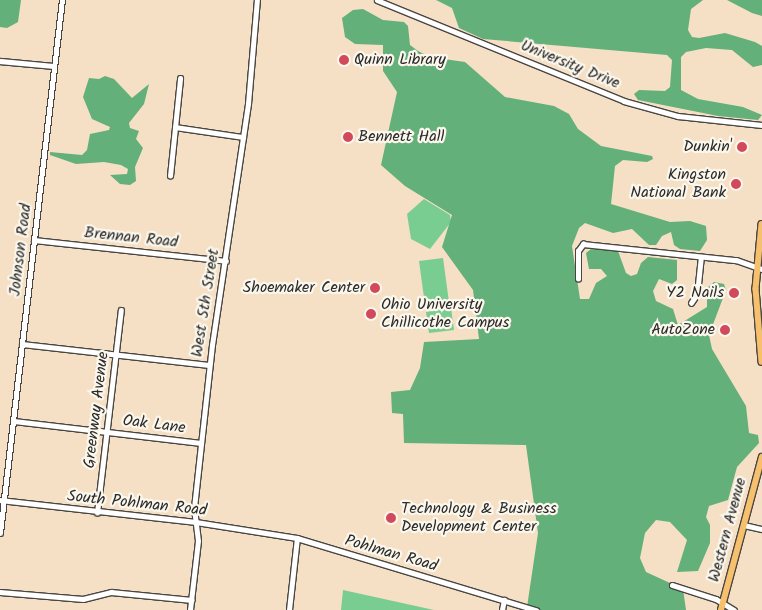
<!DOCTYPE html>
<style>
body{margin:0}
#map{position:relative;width:762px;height:610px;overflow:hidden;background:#f5dfc5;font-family:Kalam,sans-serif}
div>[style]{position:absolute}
.green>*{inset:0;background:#7acd90}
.forest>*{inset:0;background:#63b07a}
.roads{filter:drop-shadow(1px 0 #494642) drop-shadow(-1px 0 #494642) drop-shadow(0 1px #494642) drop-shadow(0 -1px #494642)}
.minor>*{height:4.5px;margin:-2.25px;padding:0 2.25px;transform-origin:2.25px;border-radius:2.25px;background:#fff}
.major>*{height:5.5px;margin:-2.75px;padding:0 2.75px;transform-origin:2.75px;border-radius:2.75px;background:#f7c06c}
.dots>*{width:14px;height:14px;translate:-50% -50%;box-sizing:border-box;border:2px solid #fbf7ec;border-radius:50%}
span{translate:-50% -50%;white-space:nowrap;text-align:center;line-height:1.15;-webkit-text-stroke:4.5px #fbf7ec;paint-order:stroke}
.poi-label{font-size:16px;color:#2b2b2b}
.left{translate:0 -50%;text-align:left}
.right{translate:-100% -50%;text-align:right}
.street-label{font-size:16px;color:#2b2b2b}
</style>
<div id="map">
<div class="green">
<i style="clip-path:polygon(424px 199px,450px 215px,451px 222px,430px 249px,411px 239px,407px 214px)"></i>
<i style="clip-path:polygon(443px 258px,449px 302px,425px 305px,419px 261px)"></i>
<i style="clip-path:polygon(451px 308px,454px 330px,429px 333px,426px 312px)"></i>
<i style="clip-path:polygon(343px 590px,434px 610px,341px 610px)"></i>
</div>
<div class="forest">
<i style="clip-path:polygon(0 0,21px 0,18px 22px,7px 28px,0 27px)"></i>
<i style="clip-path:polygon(436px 0,703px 0,691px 9px,688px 30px,692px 37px,699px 38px,725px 33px,755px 42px,762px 46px,762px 65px,753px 67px,732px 50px,706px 48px,686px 52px,681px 57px,681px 90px,698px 99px,743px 107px,762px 115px,758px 120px,718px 116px,638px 100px,634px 94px,639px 90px,665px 91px,670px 87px,672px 60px,667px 55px,483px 39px,459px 28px,452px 8px)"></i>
<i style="clip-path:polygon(727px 0,762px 0,762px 16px,752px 13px)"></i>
<i style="clip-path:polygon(363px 9px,383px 20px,404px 22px,408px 26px,410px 45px,418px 51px,430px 57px,465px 62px,505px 97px,554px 106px,569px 114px,578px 129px,601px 146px,652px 156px,653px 159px,647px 162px,623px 160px,615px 166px,611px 204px,670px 222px,690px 221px,706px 226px,707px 240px,700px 251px,680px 249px,674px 245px,671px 232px,662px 236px,656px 245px,649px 245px,632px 229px,613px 233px,585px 223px,579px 228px,572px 246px,580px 299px,589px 299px,596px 283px,607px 276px,601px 269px,589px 269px,586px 253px,591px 249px,618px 251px,626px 273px,631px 276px,637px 274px,641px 263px,648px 257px,677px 260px,677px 280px,672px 284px,659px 279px,653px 291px,656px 301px,673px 309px,678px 325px,707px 307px,707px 288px,714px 282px,724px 284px,726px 290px,709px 335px,712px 349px,746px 406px,749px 433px,758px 435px,759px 443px,737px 467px,728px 500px,709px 506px,706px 517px,710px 525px,710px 543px,698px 571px,677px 572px,687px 540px,670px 522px,656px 520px,645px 533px,640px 558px,646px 572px,683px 589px,686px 610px,536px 610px,527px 607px,538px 533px,526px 445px,404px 443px,403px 414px,392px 413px,391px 392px,410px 390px,420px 368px,424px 342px,479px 339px,473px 290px,442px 247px,452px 215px,405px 186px,381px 165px,397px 92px,383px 71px,383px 45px,355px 44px,345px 37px,342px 18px,353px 10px)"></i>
<i style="clip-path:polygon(105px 76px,114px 79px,132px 98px,149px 84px,144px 104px,129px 123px,130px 128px,139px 131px,136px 139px,143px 148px,135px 167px,136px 181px,130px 185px,120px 184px,110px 175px,127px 174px,128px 169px,121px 165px,104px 162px,76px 164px,50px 155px,50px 152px,82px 155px,87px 150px,90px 134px,109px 130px,110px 127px,92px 119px,83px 97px,89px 78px,99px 79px)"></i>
</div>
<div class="roads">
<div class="minor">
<i style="left:377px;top:0;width:267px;rotate:22.2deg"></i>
<i style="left:624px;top:101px;width:56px;rotate:15.5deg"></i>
<i style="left:678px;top:116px;width:84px;rotate:6.1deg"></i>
<i style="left:0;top:61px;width:54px;rotate:5.3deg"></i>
<i style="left:175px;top:127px;width:69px;rotate:8.4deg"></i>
<i style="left:170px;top:176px;width:98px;rotate:-84.1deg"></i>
<i style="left:34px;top:240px;width:193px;rotate:6.2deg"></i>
<i style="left:578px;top:279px;width:28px;rotate:-90deg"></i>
<i style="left:578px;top:251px;width:9px;rotate:-54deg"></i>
<i style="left:583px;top:244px;width:154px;rotate:6deg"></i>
<i style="left:736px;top:260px;width:28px;rotate:19deg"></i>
<i style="left:691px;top:303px;width:11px;rotate:-56deg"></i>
<i style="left:697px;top:294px;width:37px;rotate:-84deg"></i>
<i style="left:22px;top:344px;width:188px;rotate:6.4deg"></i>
<i style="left:14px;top:421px;width:188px;rotate:6.7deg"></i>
<i style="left:0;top:500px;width:197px;rotate:6.4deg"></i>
<i style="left:196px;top:522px;width:102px;rotate:9deg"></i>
<i style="left:297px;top:538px;width:250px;rotate:16.8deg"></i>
<i style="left:97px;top:513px;width:204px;rotate:-83.3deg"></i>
<i style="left:744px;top:525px;width:18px;rotate:13deg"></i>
<i style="left:0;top:533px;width:537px;rotate:-83.37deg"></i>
<i style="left:672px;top:585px;width:46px;rotate:17.7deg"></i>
<i style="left:716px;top:599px;width:21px;rotate:31deg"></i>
<i style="left:0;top:592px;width:83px;rotate:4.8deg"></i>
<i style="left:83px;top:599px;width:29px;rotate:-14deg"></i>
<i style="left:111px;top:592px;width:81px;rotate:5.6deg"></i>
<i style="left:190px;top:610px;width:69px;rotate:-83.4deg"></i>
<i style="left:198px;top:541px;width:33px;rotate:-97deg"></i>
<i style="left:194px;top:508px;width:164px;rotate:-83.7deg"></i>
<i style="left:212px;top:345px;width:244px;rotate:-81.5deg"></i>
<i style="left:248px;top:104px;width:104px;rotate:-85.1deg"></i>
<i style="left:289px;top:610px;width:72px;rotate:-83.7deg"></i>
<i style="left:502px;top:610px;width:10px;rotate:-79deg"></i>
</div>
<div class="major">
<i style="left:762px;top:224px;width:65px;rotate:95.3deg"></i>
<i style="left:756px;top:289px;width:73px;rotate:85.3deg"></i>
<i style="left:721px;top:610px;width:158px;rotate:-75deg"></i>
</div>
</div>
<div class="dots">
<i style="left:344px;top:60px;background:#d1495b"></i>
<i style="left:348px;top:137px;background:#d1495b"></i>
<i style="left:742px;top:147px;background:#d1495b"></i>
<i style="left:736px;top:184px;background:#d1495b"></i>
<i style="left:375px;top:288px;background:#d1495b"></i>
<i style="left:734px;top:293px;background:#d1495b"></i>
<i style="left:371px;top:314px;background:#d1495b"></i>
<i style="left:725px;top:330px;background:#d1495b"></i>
<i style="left:391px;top:518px;background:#d1495b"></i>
</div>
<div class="poi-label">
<span class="left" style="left:354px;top:60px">Quinn Library</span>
<span class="left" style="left:358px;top:137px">Bennett Hall</span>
<span class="right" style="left:732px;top:147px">Dunkin'</span>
<span class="right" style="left:726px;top:184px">Kingston<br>National Bank</span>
<span class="right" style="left:365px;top:288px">Shoemaker Center</span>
<span class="right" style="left:724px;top:293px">Y2 Nails</span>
<span class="left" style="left:381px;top:314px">Ohio University<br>Chillicothe Campus</span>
<span class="right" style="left:715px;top:330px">AutoZone</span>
<span class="left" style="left:401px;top:518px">Technology &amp; Business<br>Development Center</span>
</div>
<div class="street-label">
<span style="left:570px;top:65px;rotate:22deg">University Drive</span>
<span style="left:131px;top:238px;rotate:6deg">Brennan Road</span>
<span style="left:21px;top:250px;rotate:-83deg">Johnson Road</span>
<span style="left:206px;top:303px;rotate:-81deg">West 5th Street</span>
<span style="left:97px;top:410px;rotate:-83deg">Greenway Avenue</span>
<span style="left:154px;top:425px;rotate:7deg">Oak Lane</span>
<span style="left:137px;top:504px;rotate:6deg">South Pohlman Road</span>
<span style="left:728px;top:530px;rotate:-75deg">Western Avenue</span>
<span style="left:391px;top:554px;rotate:16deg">Pohlman Road</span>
</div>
</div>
